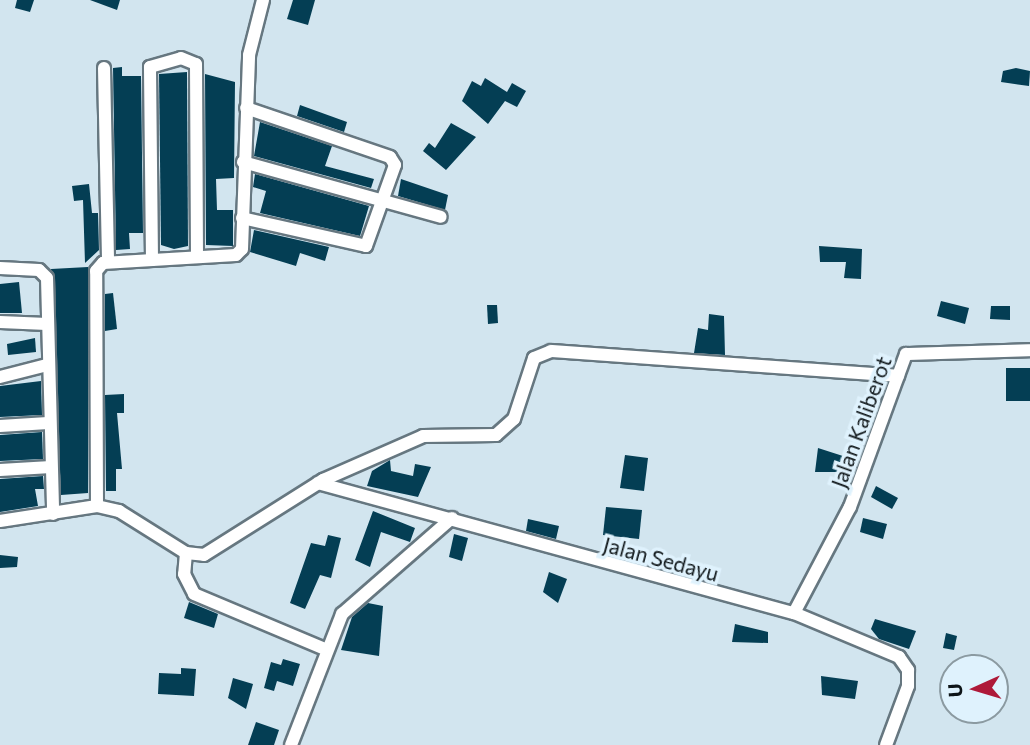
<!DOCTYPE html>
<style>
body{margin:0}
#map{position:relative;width:1030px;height:745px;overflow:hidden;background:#d2e5ef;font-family:Commissioner,sans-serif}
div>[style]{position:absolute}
.building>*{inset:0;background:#043e54}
.roads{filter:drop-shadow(2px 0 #667780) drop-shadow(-2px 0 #667780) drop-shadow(0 2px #667780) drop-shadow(0 -2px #667780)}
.minor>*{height:12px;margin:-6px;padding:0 6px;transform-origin:6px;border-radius:6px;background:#fff}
span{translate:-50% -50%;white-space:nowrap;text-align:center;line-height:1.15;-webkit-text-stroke:7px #dff2fd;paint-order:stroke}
.street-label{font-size:21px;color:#0e1518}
.north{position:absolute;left:939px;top:654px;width:70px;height:70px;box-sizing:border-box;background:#dff2fd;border:2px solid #8b9aa1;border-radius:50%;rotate:266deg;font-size:19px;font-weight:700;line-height:28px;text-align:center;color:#0e1518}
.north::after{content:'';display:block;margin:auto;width:24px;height:32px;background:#ae1939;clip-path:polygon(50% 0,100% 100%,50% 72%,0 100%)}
</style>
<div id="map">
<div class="building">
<i style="clip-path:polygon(17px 0,34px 0,30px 12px,15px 8px)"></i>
<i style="clip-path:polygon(90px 0,120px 0,117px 10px)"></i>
<i style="clip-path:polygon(293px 0,315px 0,308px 25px,287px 19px)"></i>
<i style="clip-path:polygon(122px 67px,122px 76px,141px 76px,143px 233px,129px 233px,130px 249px,116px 250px,113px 68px)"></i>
<i style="clip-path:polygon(1016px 68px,1030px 71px,1029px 86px,1001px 82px,1003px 71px)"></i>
<i style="clip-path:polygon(187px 72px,188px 246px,174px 249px,161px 245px,159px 74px)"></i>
<i style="clip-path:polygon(205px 74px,235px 82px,234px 178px,216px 179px,217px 210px,233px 210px,233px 246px,206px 245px)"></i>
<i style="clip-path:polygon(485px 78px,507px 92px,512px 83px,526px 91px,517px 107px,505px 101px,488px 124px,462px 101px,472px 81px,481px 86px)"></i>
<i style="clip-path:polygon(300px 105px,347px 122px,344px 132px,297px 116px)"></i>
<i style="clip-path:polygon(260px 122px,332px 146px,325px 166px,374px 179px,371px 188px,254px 156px)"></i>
<i style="clip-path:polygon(451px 123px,476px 137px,446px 170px,423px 151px,429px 143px,435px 148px)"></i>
<i style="clip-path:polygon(255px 174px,369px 206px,360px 236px,260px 213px,266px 191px,253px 187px)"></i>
<i style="clip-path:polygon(401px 179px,448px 195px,445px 210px,398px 196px)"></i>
<i style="clip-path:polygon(89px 184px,92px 213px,98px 213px,99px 250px,85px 263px,83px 200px,74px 201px,72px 186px)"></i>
<i style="clip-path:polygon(254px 230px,329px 247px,325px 261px,300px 253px,296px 266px,250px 252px)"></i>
<i style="clip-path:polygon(819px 246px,862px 249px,861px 279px,844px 278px,846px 262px,820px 262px)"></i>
<i style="clip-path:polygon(88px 267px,88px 493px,61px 495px,51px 269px)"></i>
<i style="clip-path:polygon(19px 282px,22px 313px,0 313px,0 284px)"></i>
<i style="clip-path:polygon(113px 293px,117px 329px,105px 331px,105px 294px)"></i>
<i style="clip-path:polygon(941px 301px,969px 308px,965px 324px,937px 316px)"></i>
<i style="clip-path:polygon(487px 305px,497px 305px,498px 323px,488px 324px)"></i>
<i style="clip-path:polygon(991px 306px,1010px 306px,1010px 320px,990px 319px)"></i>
<i style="clip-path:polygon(709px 314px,724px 316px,725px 355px,694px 353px,698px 328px,708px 330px)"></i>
<i style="clip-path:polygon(35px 338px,36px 352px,8px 355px,7px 344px)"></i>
<i style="clip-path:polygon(1006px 368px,1030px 368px,1030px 401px,1006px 401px)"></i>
<i style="clip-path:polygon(41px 381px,42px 415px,0 417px,0 386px)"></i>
<i style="clip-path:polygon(124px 394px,124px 413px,117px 413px,122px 469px,116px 469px,116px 491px,106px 491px,105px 395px)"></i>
<i style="clip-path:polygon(42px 432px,43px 459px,0 461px,0 435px)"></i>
<i style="clip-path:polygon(818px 448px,846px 457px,845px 472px,815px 472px)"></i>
<i style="clip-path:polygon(625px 455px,648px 458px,644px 491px,620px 488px)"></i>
<i style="clip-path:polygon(390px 460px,391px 471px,413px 476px,415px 464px,431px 467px,418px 497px,367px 486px,372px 471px)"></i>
<i style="clip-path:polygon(43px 476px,44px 489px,35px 489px,38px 506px,0 512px,0 479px)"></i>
<i style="clip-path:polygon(876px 486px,898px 498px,892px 509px,871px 497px)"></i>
<i style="clip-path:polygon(606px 507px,642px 510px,639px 539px,603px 535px)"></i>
<i style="clip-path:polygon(373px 511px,415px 528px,410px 542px,381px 532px,370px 567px,355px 560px)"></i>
<i style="clip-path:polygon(863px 518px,887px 524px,883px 539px,860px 532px)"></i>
<i style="clip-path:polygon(528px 519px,559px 526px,556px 539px,526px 531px)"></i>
<i style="clip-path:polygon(454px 534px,468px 538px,462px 561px,449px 557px)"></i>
<i style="clip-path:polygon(328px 535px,341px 538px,331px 578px,320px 575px,305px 609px,290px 603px,311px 543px,325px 546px)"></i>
<i style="clip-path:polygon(0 555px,18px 557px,17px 567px,0 568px)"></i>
<i style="clip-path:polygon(549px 572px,567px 579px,558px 603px,543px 592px)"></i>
<i style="clip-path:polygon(189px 602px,218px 614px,214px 628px,184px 618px)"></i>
<i style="clip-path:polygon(368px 603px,383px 606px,379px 656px,341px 650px,352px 617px)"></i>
<i style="clip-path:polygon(875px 619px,916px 631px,909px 649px,879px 639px,871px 629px)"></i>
<i style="clip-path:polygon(735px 624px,768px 632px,768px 643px,732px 642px)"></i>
<i style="clip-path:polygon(946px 633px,957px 636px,954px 650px,943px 648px)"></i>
<i style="clip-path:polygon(283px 659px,300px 664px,293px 686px,277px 681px,274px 691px,264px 688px,271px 662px,281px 665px)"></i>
<i style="clip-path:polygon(181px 668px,196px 669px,194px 696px,158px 694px,159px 673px,181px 674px)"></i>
<i style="clip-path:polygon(821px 676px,858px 681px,855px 699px,822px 695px)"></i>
<i style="clip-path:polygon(233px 678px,253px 684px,246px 709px,228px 698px)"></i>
<i style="clip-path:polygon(256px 722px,279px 730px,274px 745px,248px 745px)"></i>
</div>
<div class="roads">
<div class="minor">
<i style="left:104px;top:68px;width:194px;rotate:88.8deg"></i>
<i style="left:243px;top:162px;width:205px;rotate:15.5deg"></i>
<i style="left:242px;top:218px;width:127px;rotate:12.7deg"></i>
<i style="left:366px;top:246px;width:86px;rotate:-70.3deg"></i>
<i style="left:395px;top:165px;width:9px;rotate:-122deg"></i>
<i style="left:390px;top:157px;width:152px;rotate:-161.2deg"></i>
<i style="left:152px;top:260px;width:193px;rotate:-90.6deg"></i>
<i style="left:150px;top:67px;width:32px;rotate:-16deg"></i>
<i style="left:181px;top:58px;width:16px;rotate:22deg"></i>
<i style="left:196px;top:64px;width:193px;rotate:89.7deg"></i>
<i style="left:0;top:268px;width:39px;rotate:3deg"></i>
<i style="left:39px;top:270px;width:11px;rotate:45deg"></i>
<i style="left:47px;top:278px;width:236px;rotate:88.5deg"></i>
<i style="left:0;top:322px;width:47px;rotate:2.4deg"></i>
<i style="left:0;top:377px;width:49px;rotate:-14.3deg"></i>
<i style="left:0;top:426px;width:48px;rotate:-3.6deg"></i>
<i style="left:0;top:470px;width:51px;rotate:-3.4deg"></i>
<i style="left:318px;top:483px;width:493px;rotate:15.3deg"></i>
<i style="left:794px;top:613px;width:114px;rotate:22.7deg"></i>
<i style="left:899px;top:657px;width:16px;rotate:55deg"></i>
<i style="left:908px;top:670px;width:16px;rotate:90deg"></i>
<i style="left:908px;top:686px;width:63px;rotate:110.4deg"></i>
<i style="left:97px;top:506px;width:235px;rotate:-90.2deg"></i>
<i style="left:96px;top:271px;width:11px;rotate:-49deg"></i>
<i style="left:103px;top:263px;width:133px;rotate:-3.4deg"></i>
<i style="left:236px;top:255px;width:8px;rotate:-45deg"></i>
<i style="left:242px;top:249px;width:194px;rotate:-87.9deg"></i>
<i style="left:249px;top:55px;width:57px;rotate:-75.7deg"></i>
<i style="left:0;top:521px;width:98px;rotate:-8.8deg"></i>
<i style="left:97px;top:506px;width:23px;rotate:13deg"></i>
<i style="left:119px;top:511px;width:79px;rotate:32.1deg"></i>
<i style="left:186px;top:553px;width:18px;rotate:6deg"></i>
<i style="left:204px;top:555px;width:141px;rotate:-32.2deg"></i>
<i style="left:323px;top:480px;width:109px;rotate:-23.7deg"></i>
<i style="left:423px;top:436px;width:73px;rotate:-0.8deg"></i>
<i style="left:496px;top:435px;width:24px;rotate:-42deg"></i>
<i style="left:514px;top:419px;width:64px;rotate:-71.8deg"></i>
<i style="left:534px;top:358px;width:18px;rotate:-22deg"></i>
<i style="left:551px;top:351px;width:348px;rotate:4.1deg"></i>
<i style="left:186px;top:553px;width:21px;rotate:95deg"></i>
<i style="left:184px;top:574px;width:22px;rotate:63deg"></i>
<i style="left:194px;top:594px;width:142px;rotate:22.8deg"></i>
<i style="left:794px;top:613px;width:120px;rotate:-62.2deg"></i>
<i style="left:850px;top:507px;width:163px;rotate:-69.9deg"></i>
<i style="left:906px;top:354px;width:124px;rotate:-1.8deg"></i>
<i style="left:291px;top:745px;width:141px;rotate:-68.7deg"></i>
<i style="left:342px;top:614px;width:146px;rotate:-41.1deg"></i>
</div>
</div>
<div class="street-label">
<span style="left:861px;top:422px;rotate:-70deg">Jalan Kaliberot</span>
<span style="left:661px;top:559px;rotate:15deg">Jalan Sedayu</span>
</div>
<div class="north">U</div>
</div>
